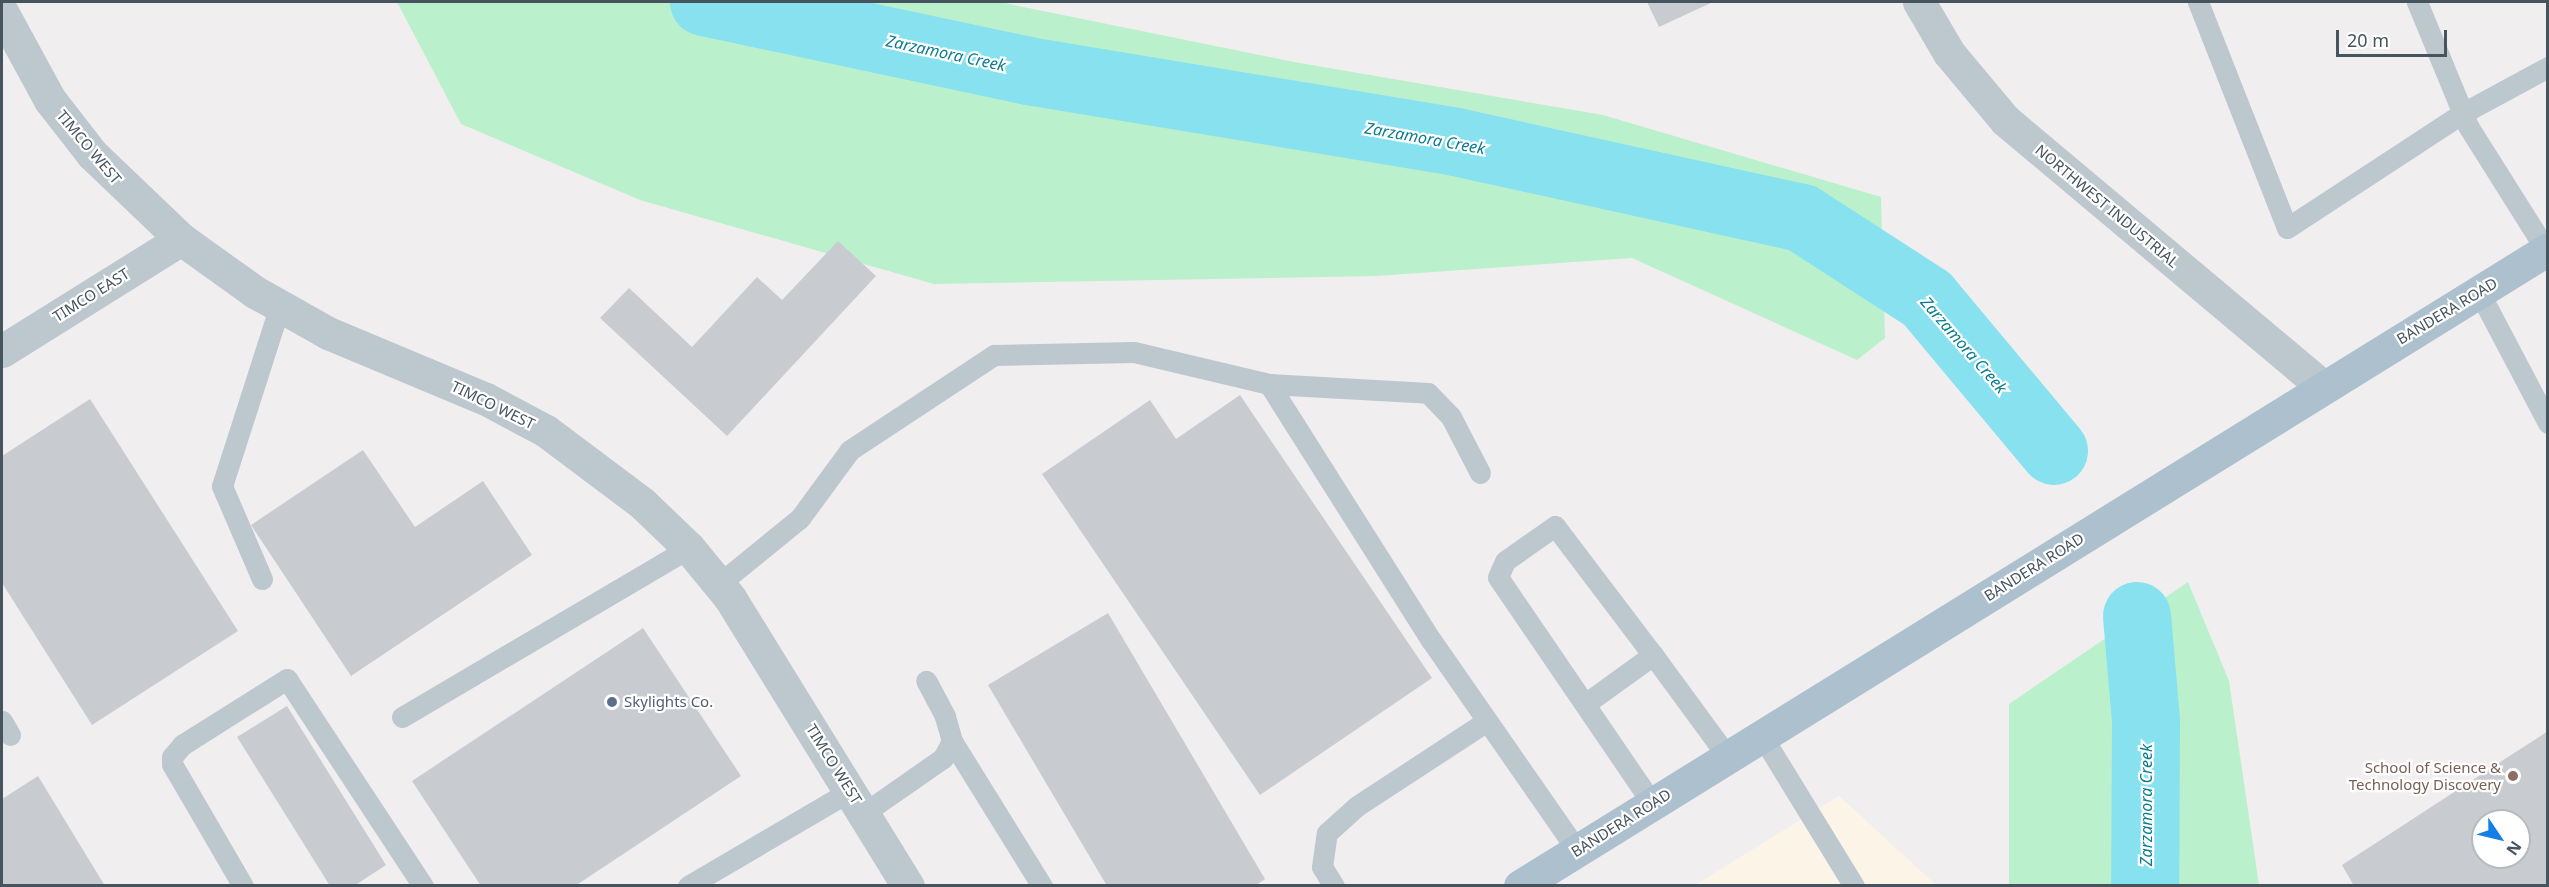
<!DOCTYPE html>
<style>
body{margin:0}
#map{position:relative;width:2549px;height:887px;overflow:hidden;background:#f1eeef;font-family:"Noto Sans",sans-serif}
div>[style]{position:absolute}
.commercial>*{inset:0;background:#fcf5e7}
.green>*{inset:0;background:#bbf0cc}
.river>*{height:68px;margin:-34px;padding:0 34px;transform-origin:34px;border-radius:34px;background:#87e1ef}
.building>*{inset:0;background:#c8ccd1}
.service>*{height:21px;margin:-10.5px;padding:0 10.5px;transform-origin:10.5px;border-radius:10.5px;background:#bcc7ce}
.minor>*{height:33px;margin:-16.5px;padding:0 16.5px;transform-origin:16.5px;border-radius:16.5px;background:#bcc7ce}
.primary>*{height:33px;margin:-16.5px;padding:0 16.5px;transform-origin:16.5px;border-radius:16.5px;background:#adc0ce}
.dots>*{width:16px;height:16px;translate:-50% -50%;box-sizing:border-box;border:3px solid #fff;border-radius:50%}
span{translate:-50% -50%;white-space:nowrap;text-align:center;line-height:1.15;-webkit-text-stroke:4.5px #fff;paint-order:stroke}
.street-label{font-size:15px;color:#46545d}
.service-label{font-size:15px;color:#4e5e75}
.left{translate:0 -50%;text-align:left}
.education-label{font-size:15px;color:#785e54}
.right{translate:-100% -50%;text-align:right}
.water-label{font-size:16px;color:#097d8f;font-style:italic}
.frame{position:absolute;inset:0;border:3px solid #46545d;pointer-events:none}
.north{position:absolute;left:2471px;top:809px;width:60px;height:60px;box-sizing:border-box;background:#fff;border:2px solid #b5bbbe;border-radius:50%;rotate:125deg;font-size:16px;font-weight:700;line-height:24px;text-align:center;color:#46545d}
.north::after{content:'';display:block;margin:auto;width:21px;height:27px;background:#137fe7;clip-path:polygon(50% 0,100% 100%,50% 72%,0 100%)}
.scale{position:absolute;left:2336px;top:30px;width:111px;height:27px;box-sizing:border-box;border:3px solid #46545d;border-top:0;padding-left:8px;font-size:18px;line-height:21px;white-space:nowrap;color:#46545d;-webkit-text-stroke:4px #fff;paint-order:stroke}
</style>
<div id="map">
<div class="commercial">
<i style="clip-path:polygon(1839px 796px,1936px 885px,1694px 886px)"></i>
</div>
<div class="green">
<i style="clip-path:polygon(397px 2px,999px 2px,1294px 62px,1603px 115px,1881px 197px,1885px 338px,1857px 360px,1632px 258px,1376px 276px,934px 284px,640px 200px,461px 124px)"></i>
<i style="clip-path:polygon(2188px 582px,2229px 681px,2259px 885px,2009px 885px,2009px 704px)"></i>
</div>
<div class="river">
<i style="left:704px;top:2px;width:331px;rotate:12deg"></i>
<i style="left:1028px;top:71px;width:434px;rotate:9.4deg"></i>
<i style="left:1456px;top:142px;width:354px;rotate:12.4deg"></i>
<i style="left:1802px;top:218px;width:149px;rotate:32.9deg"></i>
<i style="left:1927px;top:299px;width:198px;rotate:50.1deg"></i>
<i style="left:2137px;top:616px;width:106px;rotate:85.1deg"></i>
<i style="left:2146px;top:722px;width:164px;rotate:90.3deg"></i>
</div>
<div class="building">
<i style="clip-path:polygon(1647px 2px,1713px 2px,1659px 27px)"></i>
<i style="clip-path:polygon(838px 241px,876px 276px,727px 436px,600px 318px,629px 288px,692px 347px,757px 277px,782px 300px)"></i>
<i style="clip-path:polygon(1240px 395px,1432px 678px,1260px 795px,1042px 474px,1150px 400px,1176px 439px)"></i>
<i style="clip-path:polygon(90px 399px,238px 631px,92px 725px,2px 583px,2px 456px)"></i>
<i style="clip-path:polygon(363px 450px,415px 527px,483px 481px,532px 555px,351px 676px,251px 525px)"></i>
<i style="clip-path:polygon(1108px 613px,1265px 879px,1255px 886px,1107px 886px,988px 685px)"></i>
<i style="clip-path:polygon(643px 628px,741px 776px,575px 886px,481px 886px,412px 781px)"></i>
<i style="clip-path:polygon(287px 706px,386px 865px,354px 886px,330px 886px,237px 737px)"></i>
<i style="clip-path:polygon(evenodd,2548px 731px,2548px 886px,2354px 886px,2342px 865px,2548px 731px,2483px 821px,2519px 821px,2519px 857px,2483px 857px,2483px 821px)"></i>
<i style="clip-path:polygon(38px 776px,105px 886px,2px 886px,2px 799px)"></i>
</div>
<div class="service">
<i style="left:2198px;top:2px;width:243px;rotate:68.5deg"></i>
<i style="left:2287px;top:228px;width:210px;rotate:-33.2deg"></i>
<i style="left:2463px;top:113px;width:97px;rotate:-28.4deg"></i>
<i style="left:2417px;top:2px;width:134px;rotate:67.6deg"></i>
<i style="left:2468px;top:126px;width:146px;rotate:57.8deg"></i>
<i style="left:2479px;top:292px;width:148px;rotate:62.2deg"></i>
<i style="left:1269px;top:384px;width:159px;rotate:3.2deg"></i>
<i style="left:1428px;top:393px;width:33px;rotate:46deg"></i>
<i style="left:1451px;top:417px;width:63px;rotate:62.6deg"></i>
<i style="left:262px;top:579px;width:101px;rotate:-113.3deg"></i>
<i style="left:222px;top:486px;width:190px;rotate:-72.2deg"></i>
<i style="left:719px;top:584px;width:104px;rotate:-39.2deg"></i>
<i style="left:800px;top:518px;width:84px;rotate:-53.7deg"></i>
<i style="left:850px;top:450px;width:173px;rotate:-33.4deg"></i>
<i style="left:994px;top:355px;width:140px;rotate:-1.2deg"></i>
<i style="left:1134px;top:352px;width:139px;rotate:13.3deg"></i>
<i style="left:1269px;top:384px;width:303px;rotate:57.7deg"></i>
<i style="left:1431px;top:640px;width:256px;rotate:55.2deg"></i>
<i style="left:1585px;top:704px;width:84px;rotate:-35.8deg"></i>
<i style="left:1653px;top:655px;width:127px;rotate:53.7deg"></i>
<i style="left:402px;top:717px;width:333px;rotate:-30.5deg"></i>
<i style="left:2px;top:721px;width:16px;rotate:60deg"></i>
<i style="left:1762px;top:736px;width:176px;rotate:58.5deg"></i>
<i style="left:952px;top:741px;width:171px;rotate:58.2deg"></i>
<i style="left:1652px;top:803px;width:273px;rotate:-124.3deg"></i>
<i style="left:1498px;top:577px;width:17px;rotate:-66deg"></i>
<i style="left:1505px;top:561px;width:61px;rotate:-35deg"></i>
<i style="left:1555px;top:526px;width:162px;rotate:52.8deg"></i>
<i style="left:864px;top:813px;width:96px;rotate:-34.8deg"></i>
<i style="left:943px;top:758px;width:19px;rotate:-62deg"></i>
<i style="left:952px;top:741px;width:26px;rotate:-106deg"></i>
<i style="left:945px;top:716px;width:40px;rotate:-118deg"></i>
<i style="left:243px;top:886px;width:141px;rotate:-120.2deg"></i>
<i style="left:172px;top:764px;width:7px;rotate:-90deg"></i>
<i style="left:172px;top:757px;width:16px;rotate:-50deg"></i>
<i style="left:182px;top:745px;width:124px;rotate:-32.2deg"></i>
<i style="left:287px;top:679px;width:248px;rotate:56.7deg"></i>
<i style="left:688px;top:886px;width:188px;rotate:-30.4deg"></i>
<i style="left:1334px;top:886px;width:22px;rotate:-122deg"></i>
<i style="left:1322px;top:867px;width:34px;rotate:-82deg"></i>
<i style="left:1327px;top:833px;width:40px;rotate:-42deg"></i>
<i style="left:1357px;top:806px;width:155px;rotate:-33.2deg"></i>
</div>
<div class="minor">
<i style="left:1919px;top:2px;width:59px;rotate:59.5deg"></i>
<i style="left:1949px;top:53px;width:87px;rotate:50.1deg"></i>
<i style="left:2005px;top:120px;width:415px;rotate:40deg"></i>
<i style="left:2px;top:12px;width:100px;rotate:61.4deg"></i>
<i style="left:50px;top:100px;width:68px;rotate:52.1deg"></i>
<i style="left:92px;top:154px;width:123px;rotate:43.7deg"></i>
<i style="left:181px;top:239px;width:91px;rotate:35.6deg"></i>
<i style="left:255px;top:292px;width:84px;rotate:29.3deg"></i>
<i style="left:328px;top:333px;width:171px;rotate:22.7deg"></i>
<i style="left:486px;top:399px;width:68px;rotate:28.1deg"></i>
<i style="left:546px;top:431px;width:120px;rotate:36.9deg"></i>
<i style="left:642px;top:503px;width:65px;rotate:43.8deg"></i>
<i style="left:689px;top:548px;width:65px;rotate:50.6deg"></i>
<i style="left:730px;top:598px;width:339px;rotate:58.3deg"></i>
<i style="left:2px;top:351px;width:211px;rotate:-32deg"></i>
</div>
<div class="primary">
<i style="left:1520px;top:886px;width:1209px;rotate:-31.78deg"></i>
</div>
<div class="dots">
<i style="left:612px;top:702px;background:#5c6f8a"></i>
<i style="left:2513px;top:776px;background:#8d6e63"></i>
</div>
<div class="street-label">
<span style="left:89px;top:147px;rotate:50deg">TIMCO WEST</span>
<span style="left:2107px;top:206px;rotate:40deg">NORTHWEST INDUSTRIAL</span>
<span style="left:91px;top:295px;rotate:-32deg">TIMCO EAST</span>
<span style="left:2447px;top:311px;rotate:-31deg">BANDERA ROAD</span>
<span style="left:493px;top:405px;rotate:26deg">TIMCO WEST</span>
<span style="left:2034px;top:567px;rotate:-32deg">BANDERA ROAD</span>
<span style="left:834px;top:764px;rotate:58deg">TIMCO WEST</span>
<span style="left:1621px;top:823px;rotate:-32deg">BANDERA ROAD</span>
</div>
<div class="service-label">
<span class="left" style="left:624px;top:702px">Skylights Co.</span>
</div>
<div class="education-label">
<span class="right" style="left:2501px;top:776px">School of Science &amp;<br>Technology Discovery</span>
</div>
<div class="water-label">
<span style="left:946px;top:53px;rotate:12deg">Zarzamora Creek</span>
<span style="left:1425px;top:138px;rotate:10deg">Zarzamora Creek</span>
<span style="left:1964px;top:345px;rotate:49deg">Zarzamora Creek</span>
<span style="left:2146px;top:805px;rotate:-90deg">Zarzamora Creek</span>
</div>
<div class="frame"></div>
<div class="north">N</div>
<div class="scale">20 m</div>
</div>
